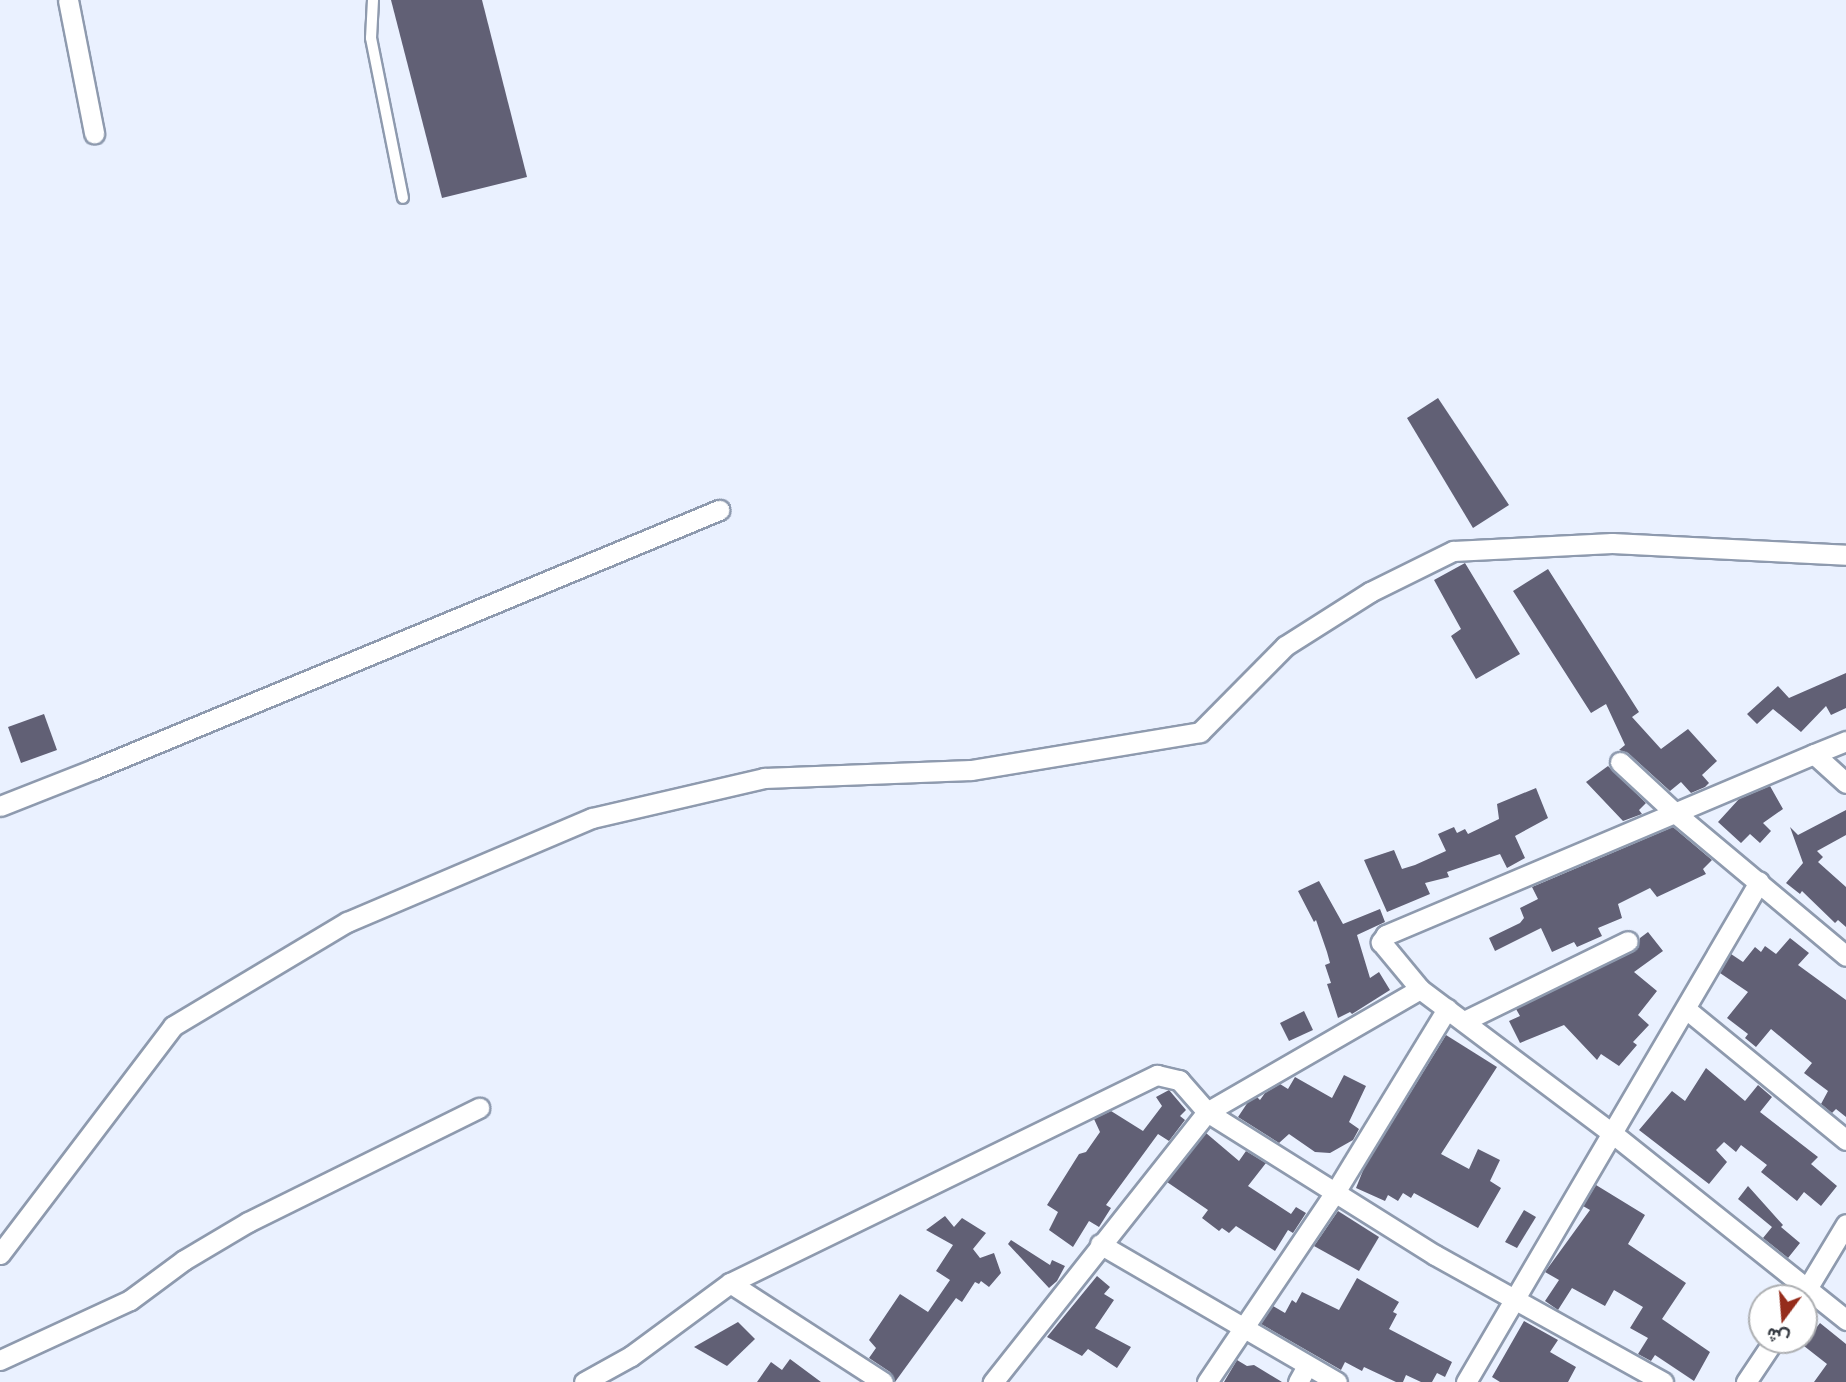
<!DOCTYPE html>
<meta charset="utf-8">
<style>
body{margin:0}
#map{position:relative;width:1846px;height:1382px;overflow:hidden;background:#eaf1ff;font-family:"PT Sans Narrow",Vazirmatn,sans-serif}
div>[style]{position:absolute}
.building>*{inset:0;background:#616075}
.roads{filter:drop-shadow(2px 0 #8e9aae) drop-shadow(-2px 0 #8e9aae) drop-shadow(0 2px #8e9aae) drop-shadow(0 -2px #8e9aae)}
.service>*{height:10px;margin:-5px;padding:0 5px;transform-origin:5px;border-radius:5px;background:#fff}
.minor>*{height:19px;margin:-9.5px;padding:0 9.5px;transform-origin:9.5px;border-radius:9.5px;background:#fff}
span{translate:-50% -50%;white-space:nowrap;text-align:center;line-height:1.15;-webkit-text-stroke:7px #fff;paint-order:stroke}
.north{position:absolute;left:1748px;top:1284px;width:70px;height:70px;box-sizing:border-box;background:#fff;border:2px solid #aeb0b3;border-radius:50%;rotate:196deg;font-size:19px;font-weight:700;line-height:28px;text-align:center;color:#343941}
.north::after{content:'';display:block;margin:auto;width:24px;height:32px;background:#952c1b;clip-path:polygon(50% 0,100% 100%,50% 72%,0 100%)}
</style>
<div id="map">
<div class="building">
<i style="clip-path:polygon(391px 0,482px 0,527px 177px,442px 198px)"></i>
<i style="clip-path:polygon(1438px 398px,1509px 505px,1473px 528px,1407px 418px)"></i>
<i style="clip-path:polygon(1465px 563px,1520px 654px,1476px 679px,1451px 636px,1461px 629px,1434px 580px)"></i>
<i style="clip-path:polygon(1548px 569px,1639px 712px,1632px 717px,1661px 749px,1688px 729px,1717px 761px,1702px 775px,1709px 783px,1705px 787px,1691px 793px,1681px 782px,1670px 791px,1628px 753px,1619px 750px,1625px 745px,1606px 704px,1591px 713px,1513px 591px)"></i>
<i style="clip-path:polygon(1846px 673px,1846px 708px,1831px 715px,1826px 706px,1801px 732px,1773px 709px,1757px 724px,1747px 714px,1778px 686px,1789px 698px)"></i>
<i style="clip-path:polygon(44px 714px,57px 750px,21px 763px,8px 727px)"></i>
<i style="clip-path:polygon(1608px 766px,1646px 803px,1639px 810px,1642px 814px,1623px 821px,1586px 782px)"></i>
<i style="clip-path:polygon(1770px 786px,1783px 809px,1763px 823px,1771px 831px,1760px 843px,1750px 834px,1741px 843px,1718px 822px,1739px 799px)"></i>
<i style="clip-path:polygon(1536px 788px,1548px 818px,1515px 836px,1525px 858px,1507px 868px,1500px 854px,1447px 872px,1449px 877px,1425px 883px,1430px 894px,1387px 912px,1364px 860px,1394px 850px,1402px 869px,1415px 865px,1446px 851px,1438px 834px,1454px 827px,1457px 833px,1465px 829px,1468px 834px,1499px 819px,1497px 804px)"></i>
<i style="clip-path:polygon(1846px 810px,1846px 835px,1817px 851px,1823px 857px,1818px 862px,1846px 887px,1846px 927px,1838px 920px,1835px 923px,1802px 891px,1800px 894px,1786px 883px,1803px 863px,1790px 827px,1798px 835px)"></i>
<i style="clip-path:polygon(1673px 827px,1712px 860px,1703px 869px,1706px 874px,1657px 897px,1650px 888px,1618px 904px,1622px 918px,1598px 928px,1602px 936px,1577px 947px,1574px 942px,1552px 952px,1541px 928px,1495px 951px,1489px 938px,1520px 923px,1524px 918px,1520px 908px,1538px 899px,1532px 887px)"></i>
<i style="clip-path:polygon(1319px 881px,1343px 924px,1380px 909px,1385px 922px,1357px 935px,1370px 978px,1379px 972px,1390px 990px,1352px 1014px,1350px 1012px,1338px 1018px,1327px 984px,1331px 983px,1325px 965px,1330px 963px,1327px 952px,1316px 920px,1314px 922px,1298px 891px)"></i>
<i style="clip-path:polygon(1648px 932px,1663px 951px,1634px 972px,1657px 991px,1638px 1015px,1649px 1025px,1633px 1042px,1637px 1045px,1619px 1066px,1601px 1054px,1597px 1060px,1564px 1025px,1520px 1043px,1509px 1021px,1520px 1016px,1516px 1009px,1633px 952px,1638px 947px,1640px 938px)"></i>
<i style="clip-path:polygon(1790px 938px,1809px 953px,1798px 965px,1846px 1000px,1846px 1117px,1836px 1109px,1832px 1113px,1821px 1104px,1828px 1091px,1804px 1073px,1812px 1063px,1771px 1029px,1756px 1047px,1745px 1038px,1748px 1034px,1727px 1018px,1748px 992px,1720px 973px,1731px 954px,1743px 962px,1755px 947px,1761px 952px,1765px 946px,1776px 954px)"></i>
<i style="clip-path:polygon(1304px 1011px,1313px 1030px,1289px 1041px,1280px 1023px)"></i>
<i style="clip-path:polygon(1446px 1035px,1497px 1067px,1441px 1154px,1469px 1169px,1478px 1149px,1500px 1160px,1490px 1181px,1501px 1188px,1478px 1228px,1414px 1193px,1411px 1198px,1403px 1193px,1398px 1201px,1388px 1195px,1385px 1201px,1356px 1188px,1364px 1168px)"></i>
<i style="clip-path:polygon(1706px 1068px,1745px 1101px,1758px 1085px,1772px 1097px,1760px 1112px,1818px 1157px,1811px 1164px,1837px 1186px,1821px 1206px,1804px 1192px,1797px 1201px,1761px 1172px,1767px 1165px,1741px 1145px,1736px 1152px,1724px 1142px,1716px 1150px,1727px 1162px,1709px 1184px,1639px 1130px,1672px 1091px,1685px 1101px)"></i>
<i style="clip-path:polygon(1344px 1075px,1366px 1086px,1349px 1122px,1359px 1129px,1353px 1140px,1330px 1153px,1315px 1152px,1289px 1134px,1279px 1143px,1238px 1117px,1248px 1102px,1257px 1097px,1260px 1100px,1265px 1093px,1280px 1084px,1288px 1089px,1295px 1077px,1332px 1098px)"></i>
<i style="clip-path:polygon(1169px 1090px,1186px 1110px,1180px 1116px,1185px 1120px,1169px 1141px,1158px 1134px,1106px 1205px,1111px 1208px,1099px 1227px,1089px 1221px,1073px 1247px,1049px 1230px,1058px 1212px,1047px 1205px,1079px 1154px,1086px 1152px,1100px 1132px,1094px 1119px,1111px 1111px,1143px 1131px,1162px 1106px,1156px 1097px)"></i>
<i style="clip-path:polygon(1206px 1133px,1239px 1161px,1246px 1151px,1266px 1163px,1248px 1186px,1291px 1214px,1296px 1207px,1306px 1213px,1293px 1233px,1288px 1230px,1275px 1251px,1236px 1226px,1229px 1233px,1222px 1228px,1219px 1231px,1202px 1218px,1208px 1210px,1167px 1182px)"></i>
<i style="clip-path:polygon(1596px 1185px,1645px 1215px,1628px 1244px,1686px 1283px,1662px 1319px,1710px 1352px,1694px 1381px,1655px 1355px,1651px 1361px,1638px 1354px,1648px 1338px,1630px 1328px,1643px 1307px,1614px 1290px,1605px 1306px,1572px 1288px,1558px 1310px,1545px 1301px,1559px 1280px,1545px 1272px,1590px 1210px,1583px 1206px)"></i>
<i style="clip-path:polygon(1748px 1186px,1783px 1225px,1781px 1227px,1800px 1243px,1788px 1258px,1763px 1238px,1772px 1227px,1738px 1199px)"></i>
<i style="clip-path:polygon(1524px 1210px,1536px 1217px,1517px 1248px,1505px 1242px)"></i>
<i style="clip-path:polygon(1338px 1211px,1379px 1237px,1359px 1271px,1314px 1246px)"></i>
<i style="clip-path:polygon(945px 1216px,954px 1227px,962px 1218px,986px 1233px,973px 1249px,980px 1258px,994px 1253px,1001px 1273px,989px 1287px,981px 1281px,979px 1284px,975px 1282px,962px 1302px,956px 1298px,895px 1382px,890px 1372px,869px 1358px,876px 1348px,869px 1340px,900px 1294px,928px 1312px,950px 1280px,936px 1271px,953px 1245px,926px 1230px)"></i>
<i style="clip-path:polygon(1011px 1240px,1050px 1265px,1052px 1260px,1065px 1266px,1057px 1281px,1049px 1288px,1008px 1244px)"></i>
<i style="clip-path:polygon(1097px 1276px,1110px 1287px,1104px 1294px,1114px 1300px,1095px 1328px,1131px 1347px,1117px 1368px,1088px 1349px,1082px 1356px,1047px 1337px)"></i>
<i style="clip-path:polygon(1357px 1278px,1399px 1302px,1393px 1312px,1397px 1314px,1389px 1329px,1452px 1362px,1445px 1377px,1437px 1373px,1432px 1382px,1421px 1382px,1406px 1375px,1403px 1382px,1396px 1382px,1364px 1367px,1362px 1371px,1345px 1362px,1341px 1370px,1261px 1324px,1273px 1306px,1285px 1313px,1292px 1300px,1296px 1303px,1302px 1292px,1339px 1310px)"></i>
<i style="clip-path:polygon(1804px 1318px,1816px 1328px,1820px 1323px,1846px 1344px,1846px 1382px,1814px 1382px,1827px 1364px,1804px 1346px)"></i>
<i style="clip-path:polygon(1524px 1321px,1558px 1340px,1550px 1352px,1576px 1367px,1568px 1382px,1500px 1382px,1492px 1377px)"></i>
<i style="clip-path:polygon(738px 1322px,755px 1339px,727px 1366px,694px 1347px)"></i>
<i style="clip-path:polygon(790px 1359px,821px 1382px,757px 1382px,771px 1362px,782px 1370px)"></i>
<i style="clip-path:polygon(1237px 1360px,1247px 1366px,1254px 1365px,1282px 1382px,1224px 1382px)"></i>
</div>
<div class="roads">
<div class="service">
<i style="left:373px;top:0;width:38px;rotate:93deg"></i>
<i style="left:371px;top:38px;width:163px;rotate:78.7deg"></i>
</div>
<div class="minor">
<i style="left:68px;top:0;width:136px;rotate:78.9deg"></i>
<i style="left:1814px;top:754px;width:35px;rotate:-22deg"></i>
<i style="left:1620px;top:762px;width:74px;rotate:42.8deg"></i>
<i style="left:1674px;top:812px;width:224px;rotate:39.9deg"></i>
<i style="left:1846px;top:783px;width:43px;rotate:-137.8deg"></i>
<i style="left:1814px;top:754px;width:465px;rotate:157.1deg"></i>
<i style="left:1386px;top:935px;width:9px;rotate:126deg"></i>
<i style="left:1381px;top:942px;width:61px;rotate:50.3deg"></i>
<i style="left:1420px;top:989px;width:240px;rotate:36.9deg"></i>
<i style="left:1612px;top:1133px;width:300px;rotate:38.6deg"></i>
<i style="left:0;top:806px;width:101px;rotate:-21.5deg"></i>
<i style="left:94px;top:769px;width:677px;rotate:-22.51deg"></i>
<i style="left:1420px;top:989px;width:246px;rotate:150deg"></i>
<i style="left:1207px;top:1112px;width:269px;rotate:32.1deg"></i>
<i style="left:1435px;top:1255px;width:261px;rotate:29.1deg"></i>
<i style="left:1686px;top:1009px;width:207px;rotate:39.3deg"></i>
<i style="left:1464px;top:1021px;width:182px;rotate:-26deg"></i>
<i style="left:1100px;top:1244px;width:274px;rotate:30.2deg"></i>
<i style="left:0;top:1254px;width:286px;rotate:-52.8deg"></i>
<i style="left:173px;top:1026px;width:203px;rotate:-30.9deg"></i>
<i style="left:347px;top:922px;width:266px;rotate:-23deg"></i>
<i style="left:592px;top:818px;width:177px;rotate:-13.1deg"></i>
<i style="left:764px;top:778px;width:207px;rotate:-2.2deg"></i>
<i style="left:971px;top:770px;width:232px;rotate:-9.4deg"></i>
<i style="left:1200px;top:732px;width:121px;rotate:-45.3deg"></i>
<i style="left:1285px;top:646px;width:101px;rotate:-32.4deg"></i>
<i style="left:1370px;top:592px;width:93px;rotate:-26.3deg"></i>
<i style="left:1453px;top:551px;width:159px;rotate:-2.9deg"></i>
<i style="left:1612px;top:543px;width:234px;rotate:2.9deg"></i>
<i style="left:730px;top:1283px;width:182px;rotate:32.9deg"></i>
<i style="left:1802px;top:1297px;width:85px;rotate:-58.9deg"></i>
<i style="left:0;top:1360px;width:143px;rotate:-24.8deg"></i>
<i style="left:130px;top:1300px;width:67px;rotate:-36.5deg"></i>
<i style="left:184px;top:1260px;width:74px;rotate:-30.7deg"></i>
<i style="left:248px;top:1222px;width:258px;rotate:-26.3deg"></i>
<i style="left:584px;top:1382px;width:54px;rotate:-29deg"></i>
<i style="left:631px;top:1356px;width:123px;rotate:-36.4deg"></i>
<i style="left:730px;top:1283px;width:475px;rotate:-26deg"></i>
<i style="left:1157px;top:1075px;width:23px;rotate:13deg"></i>
<i style="left:1179px;top:1080px;width:43px;rotate:48.8deg"></i>
<i style="left:1207px;top:1112px;width:345px;rotate:128.4deg"></i>
<i style="left:1207px;top:1382px;width:227px;rotate:-56deg"></i>
<i style="left:1334px;top:1194px;width:217px;rotate:-58.6deg"></i>
<i style="left:1298px;top:1382px;width:18px;rotate:-61deg"></i>
<i style="left:1466px;top:1382px;width:580px;rotate:-59.63deg"></i>
<i style="left:1746px;top:1382px;width:50px;rotate:-56.3deg"></i>
</div>
</div>
<div class="north">ش</div>
</div>
